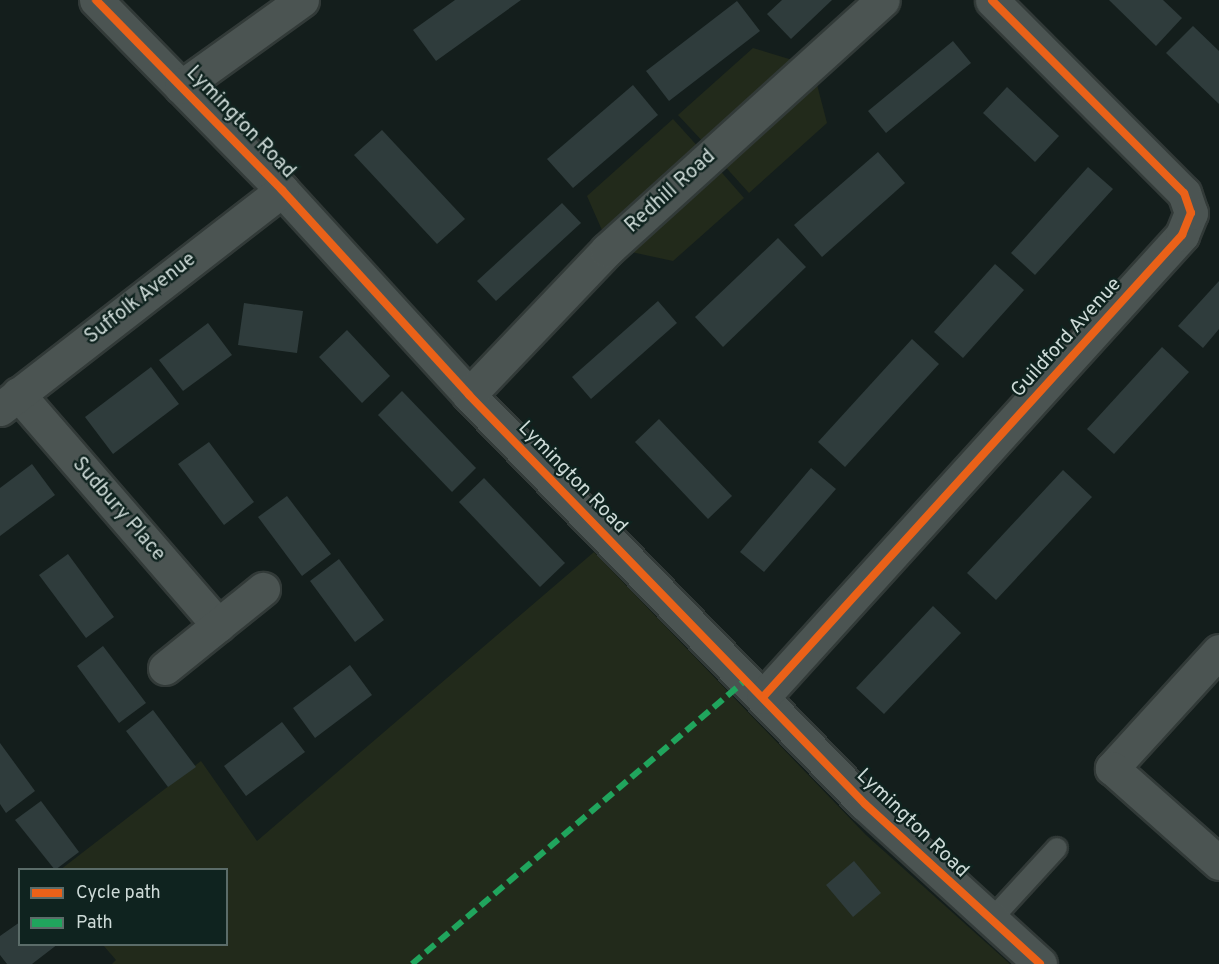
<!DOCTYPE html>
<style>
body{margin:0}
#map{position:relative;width:1219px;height:964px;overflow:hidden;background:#141e1c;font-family:Overpass,sans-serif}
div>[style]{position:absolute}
.green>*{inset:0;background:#222a1b}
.building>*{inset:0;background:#2f3c3c}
.roads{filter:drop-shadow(2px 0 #323a38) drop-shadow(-2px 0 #323a38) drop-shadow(0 2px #323a38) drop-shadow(0 -2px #323a38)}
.lane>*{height:20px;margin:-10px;padding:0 10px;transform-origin:10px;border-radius:10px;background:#4b5452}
.street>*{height:33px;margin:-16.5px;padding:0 16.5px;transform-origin:16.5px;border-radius:16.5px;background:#4b5452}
.quiet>*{height:6px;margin-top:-3px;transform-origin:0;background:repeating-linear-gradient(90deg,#20a55d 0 12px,transparent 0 18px)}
.cycleway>*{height:8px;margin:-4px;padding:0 4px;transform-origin:4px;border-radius:4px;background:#ea6118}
span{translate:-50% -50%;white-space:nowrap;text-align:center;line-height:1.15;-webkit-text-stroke:4.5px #0f231f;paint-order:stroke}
.street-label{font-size:20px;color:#cddad7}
.legend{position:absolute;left:18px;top:868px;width:210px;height:78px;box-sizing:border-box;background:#0f231f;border:2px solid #5b6c69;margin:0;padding:8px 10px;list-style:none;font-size:18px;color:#cddad7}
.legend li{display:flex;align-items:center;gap:12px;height:30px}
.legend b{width:30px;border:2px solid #5b6c69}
</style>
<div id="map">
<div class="green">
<i style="clip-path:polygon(753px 48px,799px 62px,706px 145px,678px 115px)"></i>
<i style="clip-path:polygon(815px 77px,827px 123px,749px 193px,721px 162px)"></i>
<i style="clip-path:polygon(673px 119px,701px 150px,605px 237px,587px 196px)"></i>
<i style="clip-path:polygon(716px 166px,744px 198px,673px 261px,622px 250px)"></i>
<i style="clip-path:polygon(594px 552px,866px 835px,1010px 964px,112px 964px,116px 960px,103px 945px,226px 944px,226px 870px,60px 870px,201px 761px,257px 841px)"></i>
</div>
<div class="building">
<i style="clip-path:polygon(455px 0,521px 0,436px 61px,413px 30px)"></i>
<i style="clip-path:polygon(782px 0,832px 0,791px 39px,767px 14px)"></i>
<i style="clip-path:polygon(1109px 0,1163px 0,1182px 18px,1156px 46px)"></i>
<i style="clip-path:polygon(737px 1px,760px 31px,669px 101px,646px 71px)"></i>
<i style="clip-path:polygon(1193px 26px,1219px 51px,1219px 104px,1166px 53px)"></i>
<i style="clip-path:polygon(953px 41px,971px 63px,886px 133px,868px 111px)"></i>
<i style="clip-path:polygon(633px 85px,658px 115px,573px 188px,547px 159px)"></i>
<i style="clip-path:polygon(1007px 87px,1059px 136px,1035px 162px,983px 113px)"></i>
<i style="clip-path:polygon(382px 130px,465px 219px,437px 244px,354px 155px)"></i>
<i style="clip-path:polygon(878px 152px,905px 183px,822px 257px,794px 225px)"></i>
<i style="clip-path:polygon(1088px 167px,1113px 189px,1035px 275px,1011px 253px)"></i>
<i style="clip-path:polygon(562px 203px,581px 223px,496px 301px,477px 281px)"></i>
<i style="clip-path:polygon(778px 238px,806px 267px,723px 347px,695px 317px)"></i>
<i style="clip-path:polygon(995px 264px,1024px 290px,963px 358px,934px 332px)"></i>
<i style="clip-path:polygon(1219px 281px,1219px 329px,1203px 348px,1178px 326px)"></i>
<i style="clip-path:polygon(658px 301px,677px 323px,591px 399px,572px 377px)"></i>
<i style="clip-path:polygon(244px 303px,303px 311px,297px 353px,238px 345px)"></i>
<i style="clip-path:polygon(208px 323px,232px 355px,183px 391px,159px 360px)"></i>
<i style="clip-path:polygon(347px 330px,390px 376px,362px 403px,319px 357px)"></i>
<i style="clip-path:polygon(912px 339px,939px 364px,845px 467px,818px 442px)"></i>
<i style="clip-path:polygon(1162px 347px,1189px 372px,1114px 454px,1087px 429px)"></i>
<i style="clip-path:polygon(151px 367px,179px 404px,113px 454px,85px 417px)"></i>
<i style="clip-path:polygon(402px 391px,476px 468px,452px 492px,378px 415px)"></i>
<i style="clip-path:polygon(659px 419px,732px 496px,708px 519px,635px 442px)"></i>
<i style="clip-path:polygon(209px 442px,254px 502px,224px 525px,178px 464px)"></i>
<i style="clip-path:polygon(32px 464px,55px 495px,0 536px,0 488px)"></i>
<i style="clip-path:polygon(811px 468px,836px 489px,764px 572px,740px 552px)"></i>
<i style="clip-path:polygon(1063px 470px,1092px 497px,996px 600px,967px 573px)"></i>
<i style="clip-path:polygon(484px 478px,565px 563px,540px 587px,459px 502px)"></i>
<i style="clip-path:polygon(287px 496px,331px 554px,302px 576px,258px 517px)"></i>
<i style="clip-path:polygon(68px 554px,114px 617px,86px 638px,39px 575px)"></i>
<i style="clip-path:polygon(339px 559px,384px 620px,355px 642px,310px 581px)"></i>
<i style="clip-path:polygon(933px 606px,961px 633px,884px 714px,856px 688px)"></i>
<i style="clip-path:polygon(103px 646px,146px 703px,119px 723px,77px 666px)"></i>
<i style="clip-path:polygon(350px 665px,372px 695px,315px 738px,293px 708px)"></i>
<i style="clip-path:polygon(153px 710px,196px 767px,168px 787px,126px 731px)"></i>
<i style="clip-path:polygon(282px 722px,305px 752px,246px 796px,224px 766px)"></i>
<i style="clip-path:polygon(0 743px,35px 791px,6px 813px,0 804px)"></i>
<i style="clip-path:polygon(41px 801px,79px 852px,55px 870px,15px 820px)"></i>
<i style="clip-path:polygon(854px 861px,881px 893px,853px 917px,826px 885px)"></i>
<i style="clip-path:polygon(20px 922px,20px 944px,58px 944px,32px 964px,7px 964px,0 955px,0 936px)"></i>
</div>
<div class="roads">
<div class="lane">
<i style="left:990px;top:921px;width:99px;rotate:-47.5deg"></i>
</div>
<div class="street">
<i style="left:96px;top:0;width:266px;rotate:45.6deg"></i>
<i style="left:282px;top:190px;width:277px;rotate:47.6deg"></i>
<i style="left:469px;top:395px;width:569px;rotate:45.93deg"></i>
<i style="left:865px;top:804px;width:237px;rotate:42.4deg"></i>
<i style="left:181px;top:87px;width:149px;rotate:-35.7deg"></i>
<i style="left:18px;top:394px;width:306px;rotate:49.1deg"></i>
<i style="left:469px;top:395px;width:200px;rotate:-46.4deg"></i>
<i style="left:607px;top:250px;width:372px;rotate:-42.2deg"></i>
<i style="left:0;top:409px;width:357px;rotate:-37.8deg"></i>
<i style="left:1219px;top:651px;width:159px;rotate:132.4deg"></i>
<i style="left:1112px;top:768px;width:143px;rotate:41.6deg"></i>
<i style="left:165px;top:668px;width:126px;rotate:-38.9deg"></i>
<i style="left:763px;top:697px;width:624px;rotate:-47.79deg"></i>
<i style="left:1182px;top:235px;width:24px;rotate:-68deg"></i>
<i style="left:1191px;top:213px;width:21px;rotate:-109deg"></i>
<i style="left:1184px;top:193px;width:272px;rotate:-134.9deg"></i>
</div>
</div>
<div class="quiet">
<i style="left:412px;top:964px;width:438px;rotate:-40.4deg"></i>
</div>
<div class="cycleway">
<i style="left:96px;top:0;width:266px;rotate:45.6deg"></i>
<i style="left:282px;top:190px;width:277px;rotate:47.6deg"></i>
<i style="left:469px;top:395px;width:569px;rotate:45.93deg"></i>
<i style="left:865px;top:804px;width:237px;rotate:42.4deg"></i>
<i style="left:763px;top:697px;width:624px;rotate:-47.79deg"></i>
<i style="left:1182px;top:235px;width:24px;rotate:-68deg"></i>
<i style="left:1191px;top:213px;width:21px;rotate:-109deg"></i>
<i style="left:1184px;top:193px;width:272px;rotate:-134.9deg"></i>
</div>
<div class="street-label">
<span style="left:240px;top:123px;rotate:46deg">Lymington Road</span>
<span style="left:671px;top:192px;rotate:-42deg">Redhill Road</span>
<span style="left:141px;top:299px;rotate:-38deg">Suffolk Avenue</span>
<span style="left:1067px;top:338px;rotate:-48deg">Guildford Avenue</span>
<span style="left:572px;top:478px;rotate:46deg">Lymington Road</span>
<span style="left:118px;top:510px;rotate:49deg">Sudbury Place</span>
<span style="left:912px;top:824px;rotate:44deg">Lymington Road</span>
</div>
<ul class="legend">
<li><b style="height:8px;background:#ea6118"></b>Cycle path</li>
<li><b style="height:8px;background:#20a55d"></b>Path</li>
</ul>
</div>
